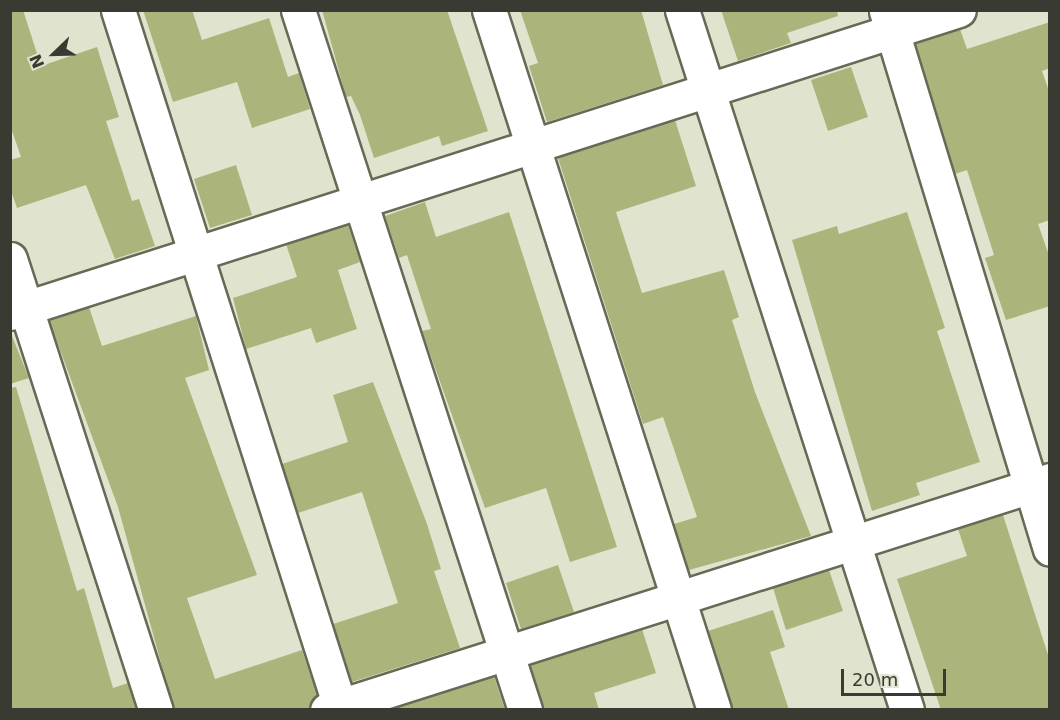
<!DOCTYPE html>
<style>
body{margin:0}
#map{position:relative;width:1060px;height:720px;overflow:hidden;background:#e0e4ce;font-family:"DejaVu Sans",sans-serif}
div>[style]{position:absolute}
.building>*{inset:0;background:#abb57b}
.roads{filter:drop-shadow(2px 0 #666a56) drop-shadow(-2px 0 #666a56) drop-shadow(0 2px #666a56) drop-shadow(0 -2px #666a56)}
.minor>*{height:33px;margin:-16.5px;padding:0 16.5px;transform-origin:16.5px;border-radius:16.5px;background:#fff}
span{translate:-50% -50%;white-space:nowrap;text-align:center;line-height:1.15;-webkit-text-stroke:4.5px #e0e4ce;paint-order:stroke}
.frame{position:absolute;inset:0;border:12px solid #393b32;pointer-events:none}
.north{position:absolute;left:24px;top:24px;width:60px;height:60px;-webkit-text-stroke:4px #e0e4ce;paint-order:stroke;rotate:247deg;font-size:16px;font-weight:700;line-height:24px;text-align:center;color:#393b32}
.north::after{content:'';display:block;margin:auto;width:21px;height:27px;background:#393b32;clip-path:polygon(50% 0,100% 100%,50% 72%,0 100%)}
.scale{position:absolute;left:841px;top:669px;width:105px;height:27px;box-sizing:border-box;border:3px solid #393b32;border-top:0;padding-left:8px;font-size:18px;line-height:21px;white-space:nowrap;color:#393b32;-webkit-text-stroke:4px #e0e4ce;paint-order:stroke}
</style>
<div id="map">
<div class="building">
<i style="clip-path:polygon(10px 10px,23px 10px,41px 66px,97px 47px,119px 117px,106px 121px,132px 201px,139px 199px,155px 246px,115px 259px,86px 185px,17px 208px,10px 188px,10px 160px,21px 157px,10px 125px)"></i>
<i style="clip-path:polygon(143px 10px,192px 10px,202px 40px,269px 18px,288px 77px,299px 73px,310px 109px,252px 128px,237px 82px,173px 102px)"></i>
<i style="clip-path:polygon(322px 10px,447px 10px,488px 131px,442px 146px,439px 136px,374px 158px,360px 115px,351px 96px,346px 97px)"></i>
<i style="clip-path:polygon(520px 10px,641px 10px,663px 85px,547px 122px,529px 66px,538px 63px)"></i>
<i style="clip-path:polygon(721px 10px,837px 10px,838px 16px,787px 33px,791px 43px,738px 61px)"></i>
<i style="clip-path:polygon(1050px 22px,1050px 68px,1042px 71px,1050px 94px,1050px 220px,1038px 224px,1050px 258px,1050px 306px,1006px 320px,985px 258px,994px 255px,967px 170px,955px 174px,916px 44px,960px 29px,967px 49px)"></i>
<i style="clip-path:polygon(851px 67px,868px 117px,828px 131px,811px 80px)"></i>
<i style="clip-path:polygon(675px 120px,696px 186px,616px 212px,642px 293px,724px 270px,739px 317px,732px 320px,755px 392px,811px 536px,689px 570px,674px 524px,697px 517px,663px 417px,643px 424px,558px 158px)"></i>
<i style="clip-path:polygon(236px 165px,252px 215px,210px 228px,194px 179px)"></i>
<i style="clip-path:polygon(425px 202px,436px 237px,509px 212px,617px 547px,570px 562px,546px 488px,485px 508px,422px 331px,431px 329px,407px 255px,399px 258px,385px 216px)"></i>
<i style="clip-path:polygon(907px 212px,945px 328px,937px 331px,980px 462px,916px 483px,920px 495px,872px 511px,792px 240px,837px 226px,839px 234px)"></i>
<i style="clip-path:polygon(348px 225px,360px 262px,338px 270px,357px 329px,316px 343px,311px 328px,246px 349px,233px 298px,297px 277px,286px 244px)"></i>
<i style="clip-path:polygon(89px 307px,102px 346px,196px 316px,209px 370px,185px 378px,257px 575px,187px 598px,215px 679px,302px 650px,317px 695px,309px 710px,174px 710px,118px 507px,49px 320px)"></i>
<i style="clip-path:polygon(10px 331px,29px 378px,10px 384px)"></i>
<i style="clip-path:polygon(373px 382px,427px 524px,441px 569px,434px 571px,460px 648px,352px 682px,333px 624px,398px 603px,362px 492px,298px 513px,282px 464px,348px 442px,333px 395px)"></i>
<i style="clip-path:polygon(16px 387px,77px 591px,84px 588px,113px 688px,128px 683px,136px 710px,10px 710px,10px 388px)"></i>
<i style="clip-path:polygon(1003px 515px,1050px 661px,1050px 710px,941px 710px,897px 579px,967px 556px,958px 529px)"></i>
<i style="clip-path:polygon(558px 565px,574px 612px,521px 629px,506px 583px)"></i>
<i style="clip-path:polygon(829px 570px,843px 611px,786px 630px,773px 588px)"></i>
<i style="clip-path:polygon(773px 610px,785px 647px,770px 652px,789px 710px,733px 710px,708px 631px)"></i>
<i style="clip-path:polygon(642px 629px,656px 673px,594px 693px,599px 710px,543px 710px,530px 665px)"></i>
<i style="clip-path:polygon(494px 676px,505px 710px,390px 710px)"></i>
</div>
<div class="roads">
<div class="minor">
<i style="left:118px;top:10px;width:735px;rotate:72.33deg"></i>
<i style="left:298px;top:10px;width:736px;rotate:72.03deg"></i>
<i style="left:489px;top:10px;width:735px;rotate:72.18deg"></i>
<i style="left:682px;top:10px;width:735px;rotate:72.18deg"></i>
<i style="left:886px;top:11px;width:562px;rotate:73.05deg"></i>
<i style="left:10px;top:259px;width:474px;rotate:72.1deg"></i>
<i style="left:10px;top:313px;width:996px;rotate:-17.71deg"></i>
<i style="left:327px;top:710px;width:759px;rotate:-17.65deg"></i>
</div>
</div>
<div class="frame"></div>
<div class="north">N</div>
<div class="scale">20 m</div>
</div>
